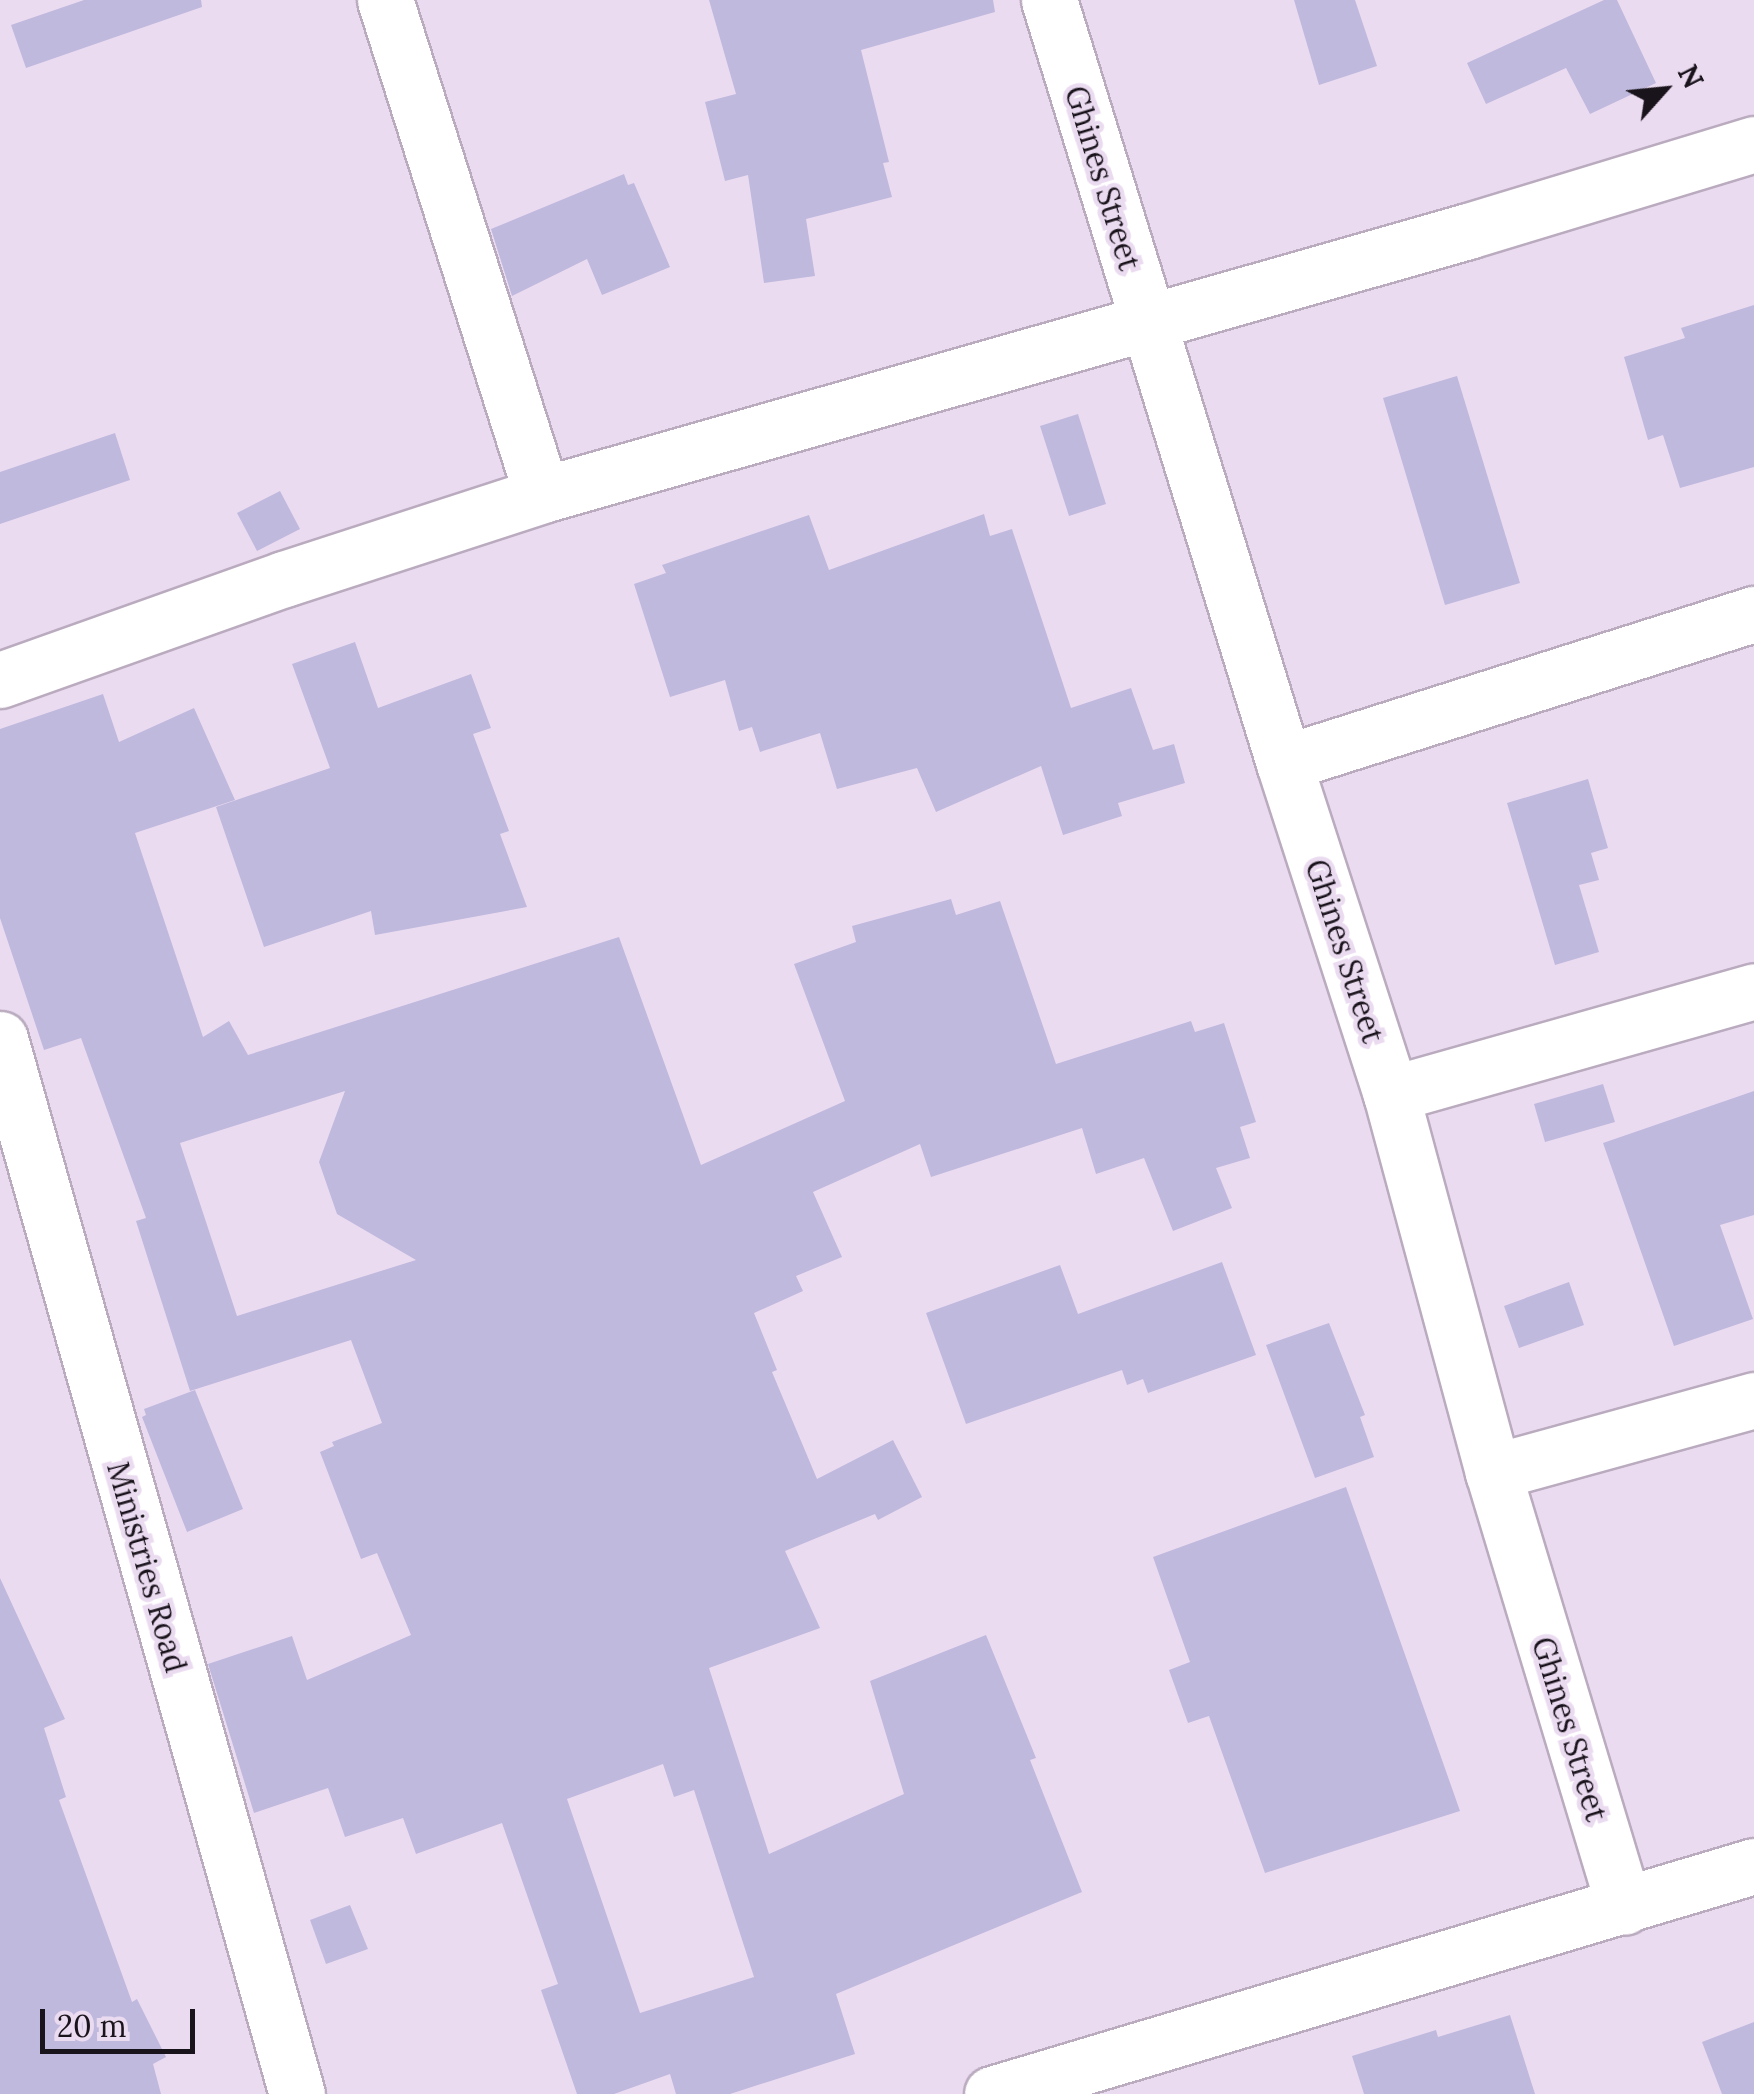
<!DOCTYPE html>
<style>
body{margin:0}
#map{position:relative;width:1754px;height:2094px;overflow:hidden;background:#ebdbf1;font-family:Lora,serif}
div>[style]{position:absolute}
.building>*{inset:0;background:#bfb9dd}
.roads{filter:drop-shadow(2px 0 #baabbf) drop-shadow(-2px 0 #baabbf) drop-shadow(0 2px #baabbf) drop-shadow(0 -2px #baabbf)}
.minor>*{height:55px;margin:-27.5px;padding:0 27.5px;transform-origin:27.5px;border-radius:27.5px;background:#fff}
span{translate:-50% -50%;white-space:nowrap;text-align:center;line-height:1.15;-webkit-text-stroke:9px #ebdbf1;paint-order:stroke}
.street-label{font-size:30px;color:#19131b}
.north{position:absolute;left:1614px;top:40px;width:100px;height:100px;-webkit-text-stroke:8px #ebdbf1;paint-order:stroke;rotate:63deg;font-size:28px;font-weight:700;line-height:40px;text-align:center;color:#19131b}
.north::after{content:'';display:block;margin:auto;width:35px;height:45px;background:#19131b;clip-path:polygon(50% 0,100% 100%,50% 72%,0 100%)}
.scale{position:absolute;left:40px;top:2009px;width:155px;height:45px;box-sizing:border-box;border:5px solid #19131b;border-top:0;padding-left:12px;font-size:30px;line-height:35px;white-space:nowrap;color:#19131b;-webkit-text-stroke:8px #ebdbf1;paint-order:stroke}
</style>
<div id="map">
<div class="building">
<i style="clip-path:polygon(84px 0,201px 0,202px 7px,26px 68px,11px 25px)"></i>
<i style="clip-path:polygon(709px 0,993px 0,995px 12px,861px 50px,889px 162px,883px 163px,892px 197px,806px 219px,815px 276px,764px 283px,748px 175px,725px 181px,705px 102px,736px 94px)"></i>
<i style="clip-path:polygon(1294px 0,1355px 0,1377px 66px,1319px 85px)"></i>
<i style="clip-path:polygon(1604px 0,1617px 0,1656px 83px,1590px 114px,1566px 68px,1486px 104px,1467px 63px)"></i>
<i style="clip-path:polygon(624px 174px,628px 185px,634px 183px,670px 267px,602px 295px,587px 259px,512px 296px,491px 229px)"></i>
<i style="clip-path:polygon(1754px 305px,1754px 467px,1680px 488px,1663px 435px,1648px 440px,1624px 357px,1685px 338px,1681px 328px)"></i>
<i style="clip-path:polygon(1457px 376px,1520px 583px,1445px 605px,1383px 398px)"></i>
<i style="clip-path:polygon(1078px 414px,1106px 504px,1069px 516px,1040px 426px)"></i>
<i style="clip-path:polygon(115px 433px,130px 480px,0 524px,0 472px)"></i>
<i style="clip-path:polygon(280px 491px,300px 529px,257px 551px,237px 513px)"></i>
<i style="clip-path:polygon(984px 514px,990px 536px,1012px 529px,1071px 708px,1131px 688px,1153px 750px,1174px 744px,1185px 783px,1118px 803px,1122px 816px,1063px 835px,1041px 766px,936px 812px,917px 768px,837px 789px,820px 733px,760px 752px,752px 727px,739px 731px,725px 680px,670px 697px,634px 584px,666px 573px,662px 565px,809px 515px,829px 570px)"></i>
<i style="clip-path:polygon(355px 642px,378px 708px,471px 674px,491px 728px,473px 734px,509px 831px,500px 834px,527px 907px,375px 935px,371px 911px,264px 947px,216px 807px,330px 768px,292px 664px)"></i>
<i style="clip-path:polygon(evenodd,103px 694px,119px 742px,194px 708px,235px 800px,135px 833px,203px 1037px,229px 1021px,248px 1055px,619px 937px,701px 1165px,845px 1101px,794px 964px,856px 942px,852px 926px,951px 899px,956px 915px,1000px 901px,1056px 1064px,1191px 1021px,1195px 1032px,1224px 1023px,1256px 1122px,1240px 1127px,1250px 1158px,1216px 1168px,1232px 1208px,1173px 1231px,1144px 1158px,1096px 1174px,1082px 1128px,931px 1177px,920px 1144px,813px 1192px,842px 1257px,796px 1276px,803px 1291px,754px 1313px,777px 1370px,772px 1372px,817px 1479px,893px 1440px,922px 1497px,878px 1520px,875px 1514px,785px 1551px,820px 1628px,709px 1668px,769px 1854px,904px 1794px,870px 1681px,986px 1635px,1036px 1758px,1030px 1760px,1082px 1892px,836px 1994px,855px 2054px,730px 2094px,676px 2094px,670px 2074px,614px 2094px,577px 2094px,541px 1990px,558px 1984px,502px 1823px,416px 1854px,403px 1818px,345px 1837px,328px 1788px,254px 1813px,208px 1664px,292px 1636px,307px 1680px,411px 1635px,377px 1553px,361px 1559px,320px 1452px,334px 1446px,332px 1442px,382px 1423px,351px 1340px,190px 1391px,136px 1221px,146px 1218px,81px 1038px,44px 1050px,0 918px,0 729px,103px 694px,345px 1091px,319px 1162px,337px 1214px,416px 1260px,237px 1316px,180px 1143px,345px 1091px,103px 694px,663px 1764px,674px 1797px,694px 1790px,754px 1977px,640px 2013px,567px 1799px,663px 1764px)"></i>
<i style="clip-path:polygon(1588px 779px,1608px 848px,1591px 853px,1599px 880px,1579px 885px,1599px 952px,1555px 965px,1507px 803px)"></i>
<i style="clip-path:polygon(1603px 1084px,1615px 1122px,1545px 1142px,1534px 1104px)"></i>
<i style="clip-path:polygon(1754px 1091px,1754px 1215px,1720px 1225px,1753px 1319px,1674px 1346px,1603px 1143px)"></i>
<i style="clip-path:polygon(1222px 1262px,1256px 1355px,1148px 1393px,1143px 1379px,1127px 1385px,1122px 1370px,966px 1424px,926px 1313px,1060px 1265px,1078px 1314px)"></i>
<i style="clip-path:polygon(1569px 1282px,1584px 1325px,1519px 1348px,1504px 1306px)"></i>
<i style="clip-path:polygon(1329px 1323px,1365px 1415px,1360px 1417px,1374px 1457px,1315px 1478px,1266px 1345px)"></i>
<i style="clip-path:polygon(195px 1390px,243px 1509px,187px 1532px,142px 1417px,146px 1415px,144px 1409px)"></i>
<i style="clip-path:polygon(1346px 1487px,1460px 1811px,1265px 1873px,1209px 1716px,1188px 1723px,1169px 1670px,1190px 1662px,1153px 1557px)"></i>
<i style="clip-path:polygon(0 1578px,65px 1719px,44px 1728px,66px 1797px,59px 1800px,132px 2002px,137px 1999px,166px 2057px,153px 2064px,161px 2094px,0 2094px)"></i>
<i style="clip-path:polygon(350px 1905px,368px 1949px,326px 1964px,310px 1920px)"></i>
<i style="clip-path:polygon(1510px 2015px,1535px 2094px,1364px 2094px,1352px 2056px,1436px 2030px,1438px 2037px)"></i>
<i style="clip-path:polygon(1754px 2022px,1754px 2094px,1722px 2094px,1702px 2042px)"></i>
</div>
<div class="roads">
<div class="minor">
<i style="left:385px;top:0;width:519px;rotate:72.4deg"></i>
<i style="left:1049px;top:0;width:798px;rotate:72.88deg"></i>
<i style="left:1284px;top:763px;width:348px;rotate:72.1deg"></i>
<i style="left:1391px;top:1094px;width:392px;rotate:74.9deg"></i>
<i style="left:1493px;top:1472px;width:454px;rotate:73.2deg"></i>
<i style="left:0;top:680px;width:301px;rotate:-19.6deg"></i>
<i style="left:284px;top:579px;width:271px;rotate:-18deg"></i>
<i style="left:542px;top:495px;width:963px;rotate:-15.91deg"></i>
<i style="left:1468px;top:231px;width:299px;rotate:-16.9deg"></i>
<i style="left:1284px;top:763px;width:493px;rotate:-17.6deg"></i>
<i style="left:0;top:1039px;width:1096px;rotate:74.28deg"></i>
<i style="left:1391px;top:1094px;width:377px;rotate:-15.8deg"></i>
<i style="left:1493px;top:1472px;width:271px;rotate:-15.4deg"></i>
<i style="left:992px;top:2094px;width:795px;rotate:-16.66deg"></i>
</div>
</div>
<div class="street-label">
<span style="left:1103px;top:178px;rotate:73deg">Ghines Street</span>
<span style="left:1345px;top:951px;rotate:72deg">Ghines Street</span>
<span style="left:147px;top:1567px;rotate:74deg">Ministries Road</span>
<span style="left:1570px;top:1729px;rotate:73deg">Ghines Street</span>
</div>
<div class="north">N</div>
<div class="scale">20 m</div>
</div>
